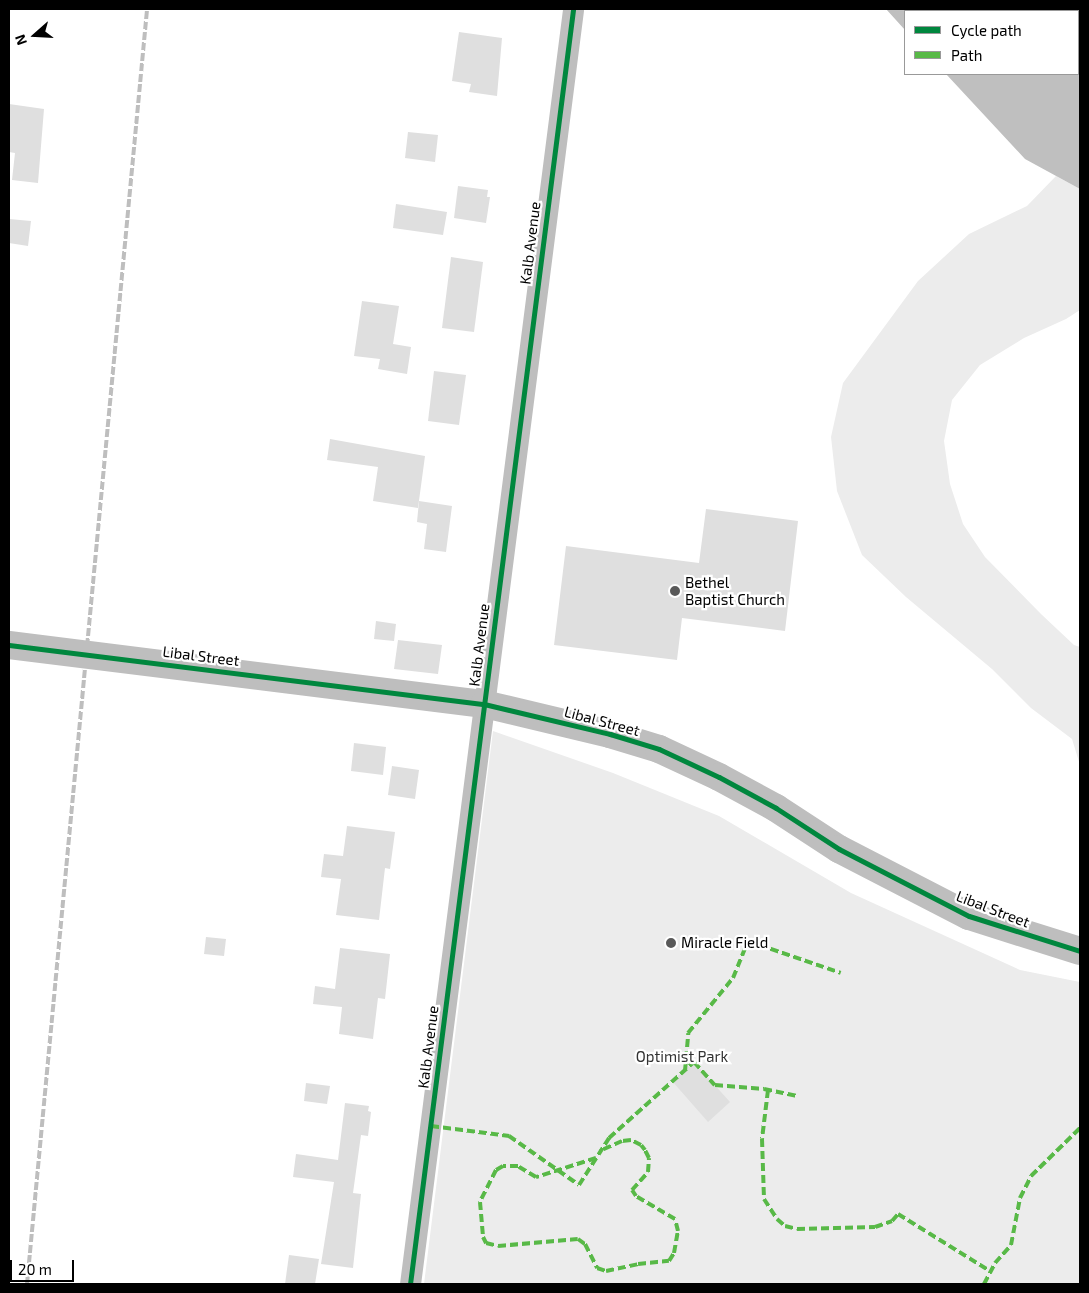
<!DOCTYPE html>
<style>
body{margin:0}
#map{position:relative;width:1089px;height:1293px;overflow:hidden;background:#fff;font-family:"Exo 2",sans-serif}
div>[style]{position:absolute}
.green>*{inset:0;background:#ececec}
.water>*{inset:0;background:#bfbfbf}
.building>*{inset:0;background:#dfdfdf}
.minor>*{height:21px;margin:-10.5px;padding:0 10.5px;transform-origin:10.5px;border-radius:10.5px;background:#bebebe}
.tertiary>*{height:28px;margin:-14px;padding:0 14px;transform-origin:14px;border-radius:14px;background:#bebebe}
.rail>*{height:4px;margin-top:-2px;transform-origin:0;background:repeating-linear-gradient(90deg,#bebebe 0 8px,transparent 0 10.5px)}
.quiet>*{height:4px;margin-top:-2px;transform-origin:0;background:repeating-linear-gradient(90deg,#58b947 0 8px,transparent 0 12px)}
.cycleway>*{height:5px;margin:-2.5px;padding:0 2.5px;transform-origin:2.5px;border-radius:2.5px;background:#00873e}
.dots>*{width:14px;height:14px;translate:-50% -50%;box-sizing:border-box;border:2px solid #fff;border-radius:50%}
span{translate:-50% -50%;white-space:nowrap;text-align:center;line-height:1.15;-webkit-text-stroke:4.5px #fff;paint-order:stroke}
.street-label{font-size:15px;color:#000}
.poi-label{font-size:15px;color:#000}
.left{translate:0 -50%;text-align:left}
.park-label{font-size:15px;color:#333}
.frame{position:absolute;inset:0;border:10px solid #000;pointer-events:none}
.legend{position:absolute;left:904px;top:10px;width:175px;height:65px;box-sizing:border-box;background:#fff;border:1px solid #999;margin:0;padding:6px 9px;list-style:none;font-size:15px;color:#000}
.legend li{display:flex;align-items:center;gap:10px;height:25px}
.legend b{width:25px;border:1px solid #999}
.north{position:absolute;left:10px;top:10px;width:50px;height:50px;-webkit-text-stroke:4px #fff;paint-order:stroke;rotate:251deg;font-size:14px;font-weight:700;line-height:20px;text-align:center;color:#000}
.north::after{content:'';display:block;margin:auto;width:18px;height:22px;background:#000;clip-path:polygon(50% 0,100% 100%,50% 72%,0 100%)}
.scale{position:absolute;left:10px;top:1260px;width:64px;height:22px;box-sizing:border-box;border:2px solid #000;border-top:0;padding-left:6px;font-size:15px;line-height:18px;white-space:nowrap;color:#000;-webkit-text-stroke:4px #fff;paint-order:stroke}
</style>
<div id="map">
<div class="green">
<i style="clip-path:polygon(1056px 176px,1080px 189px,1080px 310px,1066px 319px,1024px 338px,980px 365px,952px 400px,944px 441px,950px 484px,963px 524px,985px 557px,1041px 614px,1074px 645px,1080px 647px,1080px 765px,1072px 739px,1031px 708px,992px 669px,906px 597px,862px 555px,837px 491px,831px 437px,843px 383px,918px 281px,969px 234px,1027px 206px)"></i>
<i style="clip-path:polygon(493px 731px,613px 773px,719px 816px,851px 893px,1020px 970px,1080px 982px,1080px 1284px,424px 1284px)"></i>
</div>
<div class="water">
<i style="clip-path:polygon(886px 9px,1069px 9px,1072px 11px,905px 11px,905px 30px)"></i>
<i style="clip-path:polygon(1078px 15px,1080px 17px,1080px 189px,1025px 159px,946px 74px,1078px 74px)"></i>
</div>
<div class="building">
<i style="clip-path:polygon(459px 32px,502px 38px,497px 96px,469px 92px,471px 84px,452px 81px)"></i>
<i style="clip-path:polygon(9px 104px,44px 109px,38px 183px,12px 180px,15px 153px,9px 152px)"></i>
<i style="clip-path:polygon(408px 132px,438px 135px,435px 162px,405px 158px)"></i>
<i style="clip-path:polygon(458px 186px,488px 190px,487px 197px,490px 197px,486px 223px,454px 218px)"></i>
<i style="clip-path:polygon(396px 204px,447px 212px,443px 235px,393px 228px)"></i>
<i style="clip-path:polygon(9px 219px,31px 221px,28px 246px,9px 243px)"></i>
<i style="clip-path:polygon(451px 257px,483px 262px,474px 332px,442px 328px)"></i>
<i style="clip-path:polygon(362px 301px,399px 306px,393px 344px,411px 347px,407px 374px,378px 369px,380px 359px,354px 356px)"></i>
<i style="clip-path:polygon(434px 371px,466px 375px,459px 425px,428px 421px)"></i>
<i style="clip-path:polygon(330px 439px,425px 456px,418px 508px,373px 501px,378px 467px,327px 460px)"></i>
<i style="clip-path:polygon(419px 501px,452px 506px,446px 552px,424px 549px,427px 524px,417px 522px)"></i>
<i style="clip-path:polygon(706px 509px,798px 521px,785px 631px,682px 618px,677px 660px,554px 645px,566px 546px,699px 563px)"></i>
<i style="clip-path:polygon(376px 621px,396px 624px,394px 641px,374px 639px)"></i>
<i style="clip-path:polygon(398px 640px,442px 645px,438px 674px,394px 669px)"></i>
<i style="clip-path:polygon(354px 743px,386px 747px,383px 775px,351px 771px)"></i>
<i style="clip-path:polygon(392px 766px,419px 770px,415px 799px,388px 795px)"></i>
<i style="clip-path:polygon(347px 826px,395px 832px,390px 869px,385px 868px,379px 920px,336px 915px,341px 879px,321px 877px,324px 854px,343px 856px)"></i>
<i style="clip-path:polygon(206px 937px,226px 939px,224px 956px,204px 954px)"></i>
<i style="clip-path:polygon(340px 948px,390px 954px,385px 999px,378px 998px,373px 1039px,339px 1034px,342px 1007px,313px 1004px,315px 986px,335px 989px)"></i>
<i style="clip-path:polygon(694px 1062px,730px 1102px,708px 1122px,672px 1081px)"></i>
<i style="clip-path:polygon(306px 1083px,330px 1086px,327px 1104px,304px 1101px)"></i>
<i style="clip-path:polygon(345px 1103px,369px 1106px,368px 1111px,371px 1112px,368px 1136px,361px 1135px,353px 1193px,361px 1194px,353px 1268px,321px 1264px,334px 1182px,293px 1177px,296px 1154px,338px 1160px)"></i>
<i style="clip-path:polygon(289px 1255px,319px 1259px,315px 1284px,285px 1284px)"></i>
</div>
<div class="minor">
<i style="left:410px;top:1284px;width:1285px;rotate:-82.71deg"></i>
</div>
<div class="tertiary">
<i style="left:9px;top:645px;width:479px;rotate:7.1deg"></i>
<i style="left:484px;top:704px;width:130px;rotate:13.4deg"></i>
<i style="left:610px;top:734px;width:51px;rotate:17deg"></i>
<i style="left:659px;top:749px;width:66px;rotate:25deg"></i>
<i style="left:719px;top:777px;width:65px;rotate:28.5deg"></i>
<i style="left:776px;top:808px;width:75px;rotate:33.1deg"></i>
<i style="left:839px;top:849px;width:146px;rotate:27.3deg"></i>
<i style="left:969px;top:916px;width:116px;rotate:17.5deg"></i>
</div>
<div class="rail">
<i style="left:27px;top:1284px;width:1281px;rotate:-84.62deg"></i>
</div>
<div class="quiet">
<i style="left:685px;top:1071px;width:38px;rotate:-85deg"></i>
<i style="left:688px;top:1033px;width:71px;rotate:-50.7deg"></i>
<i style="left:733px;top:978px;width:40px;rotate:-68deg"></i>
<i style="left:748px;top:941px;width:98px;rotate:19deg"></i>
<i style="left:768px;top:1090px;width:49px;rotate:97deg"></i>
<i style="left:762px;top:1139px;width:60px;rotate:88.1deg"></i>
<i style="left:764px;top:1199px;width:24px;rotate:57deg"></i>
<i style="left:777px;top:1219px;width:11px;rotate:41deg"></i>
<i style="left:785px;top:1226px;width:12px;rotate:14deg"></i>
<i style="left:797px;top:1229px;width:78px;rotate:-1.5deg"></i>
<i style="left:875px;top:1227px;width:18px;rotate:-19deg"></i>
<i style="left:892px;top:1221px;width:9px;rotate:-49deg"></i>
<i style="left:898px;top:1214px;width:108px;rotate:31.8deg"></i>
<i style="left:431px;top:1126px;width:79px;rotate:7.3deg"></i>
<i style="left:509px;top:1136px;width:85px;rotate:35deg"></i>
<i style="left:579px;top:1185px;width:56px;rotate:-57.4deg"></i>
<i style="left:609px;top:1138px;width:114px;rotate:-41.8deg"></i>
<i style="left:694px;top:1062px;width:31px;rotate:48deg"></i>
<i style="left:715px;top:1085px;width:49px;rotate:4.7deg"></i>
<i style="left:764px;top:1089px;width:34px;rotate:12deg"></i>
<i style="left:596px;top:1158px;width:63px;rotate:162.4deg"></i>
<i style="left:536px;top:1177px;width:21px;rotate:-149deg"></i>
<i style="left:518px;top:1166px;width:15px;rotate:180deg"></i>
<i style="left:503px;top:1166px;width:8px;rotate:150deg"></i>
<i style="left:496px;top:1170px;width:36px;rotate:117deg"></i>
<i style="left:480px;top:1202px;width:35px;rotate:85deg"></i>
<i style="left:483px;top:1237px;width:7px;rotate:63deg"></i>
<i style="left:486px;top:1243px;width:12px;rotate:14deg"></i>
<i style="left:498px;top:1246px;width:80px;rotate:-5deg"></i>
<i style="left:578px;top:1239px;width:9px;rotate:36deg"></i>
<i style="left:585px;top:1244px;width:27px;rotate:63deg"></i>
<i style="left:597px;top:1268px;width:9px;rotate:18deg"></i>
<i style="left:606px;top:1271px;width:33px;rotate:-12deg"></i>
<i style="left:638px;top:1264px;width:31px;rotate:-6deg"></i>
<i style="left:669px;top:1261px;width:9px;rotate:-58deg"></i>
<i style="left:674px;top:1253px;width:22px;rotate:-80deg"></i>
<i style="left:678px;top:1231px;width:12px;rotate:-104deg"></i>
<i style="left:675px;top:1219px;width:45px;rotate:-149.5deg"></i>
<i style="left:636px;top:1196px;width:7px;rotate:-124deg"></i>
<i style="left:632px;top:1190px;width:24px;rotate:-48deg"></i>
<i style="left:648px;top:1172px;width:14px;rotate:-86deg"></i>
<i style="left:649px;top:1158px;width:9px;rotate:-117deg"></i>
<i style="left:645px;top:1150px;width:6px;rotate:-129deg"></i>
<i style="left:641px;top:1145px;width:11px;rotate:-153deg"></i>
<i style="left:631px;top:1140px;width:9px;rotate:174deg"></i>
<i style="left:622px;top:1141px;width:24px;rotate:156deg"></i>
<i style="left:984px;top:1284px;width:24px;rotate:-62deg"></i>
<i style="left:995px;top:1263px;width:24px;rotate:-48deg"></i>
<i style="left:1011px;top:1245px;width:48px;rotate:-79.2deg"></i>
<i style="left:1020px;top:1198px;width:25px;rotate:-63deg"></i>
<i style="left:1031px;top:1176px;width:69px;rotate:-44.4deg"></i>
</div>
<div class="cycleway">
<i style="left:9px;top:645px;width:479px;rotate:7.1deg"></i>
<i style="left:484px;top:704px;width:130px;rotate:13.4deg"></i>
<i style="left:610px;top:734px;width:51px;rotate:17deg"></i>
<i style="left:659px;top:749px;width:66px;rotate:25deg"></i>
<i style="left:719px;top:777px;width:65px;rotate:28.5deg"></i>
<i style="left:776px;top:808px;width:75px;rotate:33.1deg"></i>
<i style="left:839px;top:849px;width:146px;rotate:27.3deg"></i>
<i style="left:969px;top:916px;width:116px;rotate:17.5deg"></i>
<i style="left:410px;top:1284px;width:1285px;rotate:-82.71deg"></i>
</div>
<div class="dots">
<i style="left:675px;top:591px;background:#595959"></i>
<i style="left:671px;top:943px;background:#595959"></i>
</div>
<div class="street-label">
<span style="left:530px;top:243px;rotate:-83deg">Kalb Avenue</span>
<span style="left:479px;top:645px;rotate:-83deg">Kalb Avenue</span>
<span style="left:201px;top:656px;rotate:7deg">Libal Street</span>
<span style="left:602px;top:721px;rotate:15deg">Libal Street</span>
<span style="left:993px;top:909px;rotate:21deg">Libal Street</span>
<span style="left:428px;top:1047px;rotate:-83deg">Kalb Avenue</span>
</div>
<div class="poi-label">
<span class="left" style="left:685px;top:591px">Bethel<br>Baptist Church</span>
<span class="left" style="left:681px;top:943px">Miracle Field</span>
</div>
<div class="park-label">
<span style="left:682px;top:1057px">Optimist Park</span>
</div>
<div class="frame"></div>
<ul class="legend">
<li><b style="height:6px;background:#00873e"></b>Cycle path</li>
<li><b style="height:6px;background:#58b947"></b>Path</li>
</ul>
<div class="north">N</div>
<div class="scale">20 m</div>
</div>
